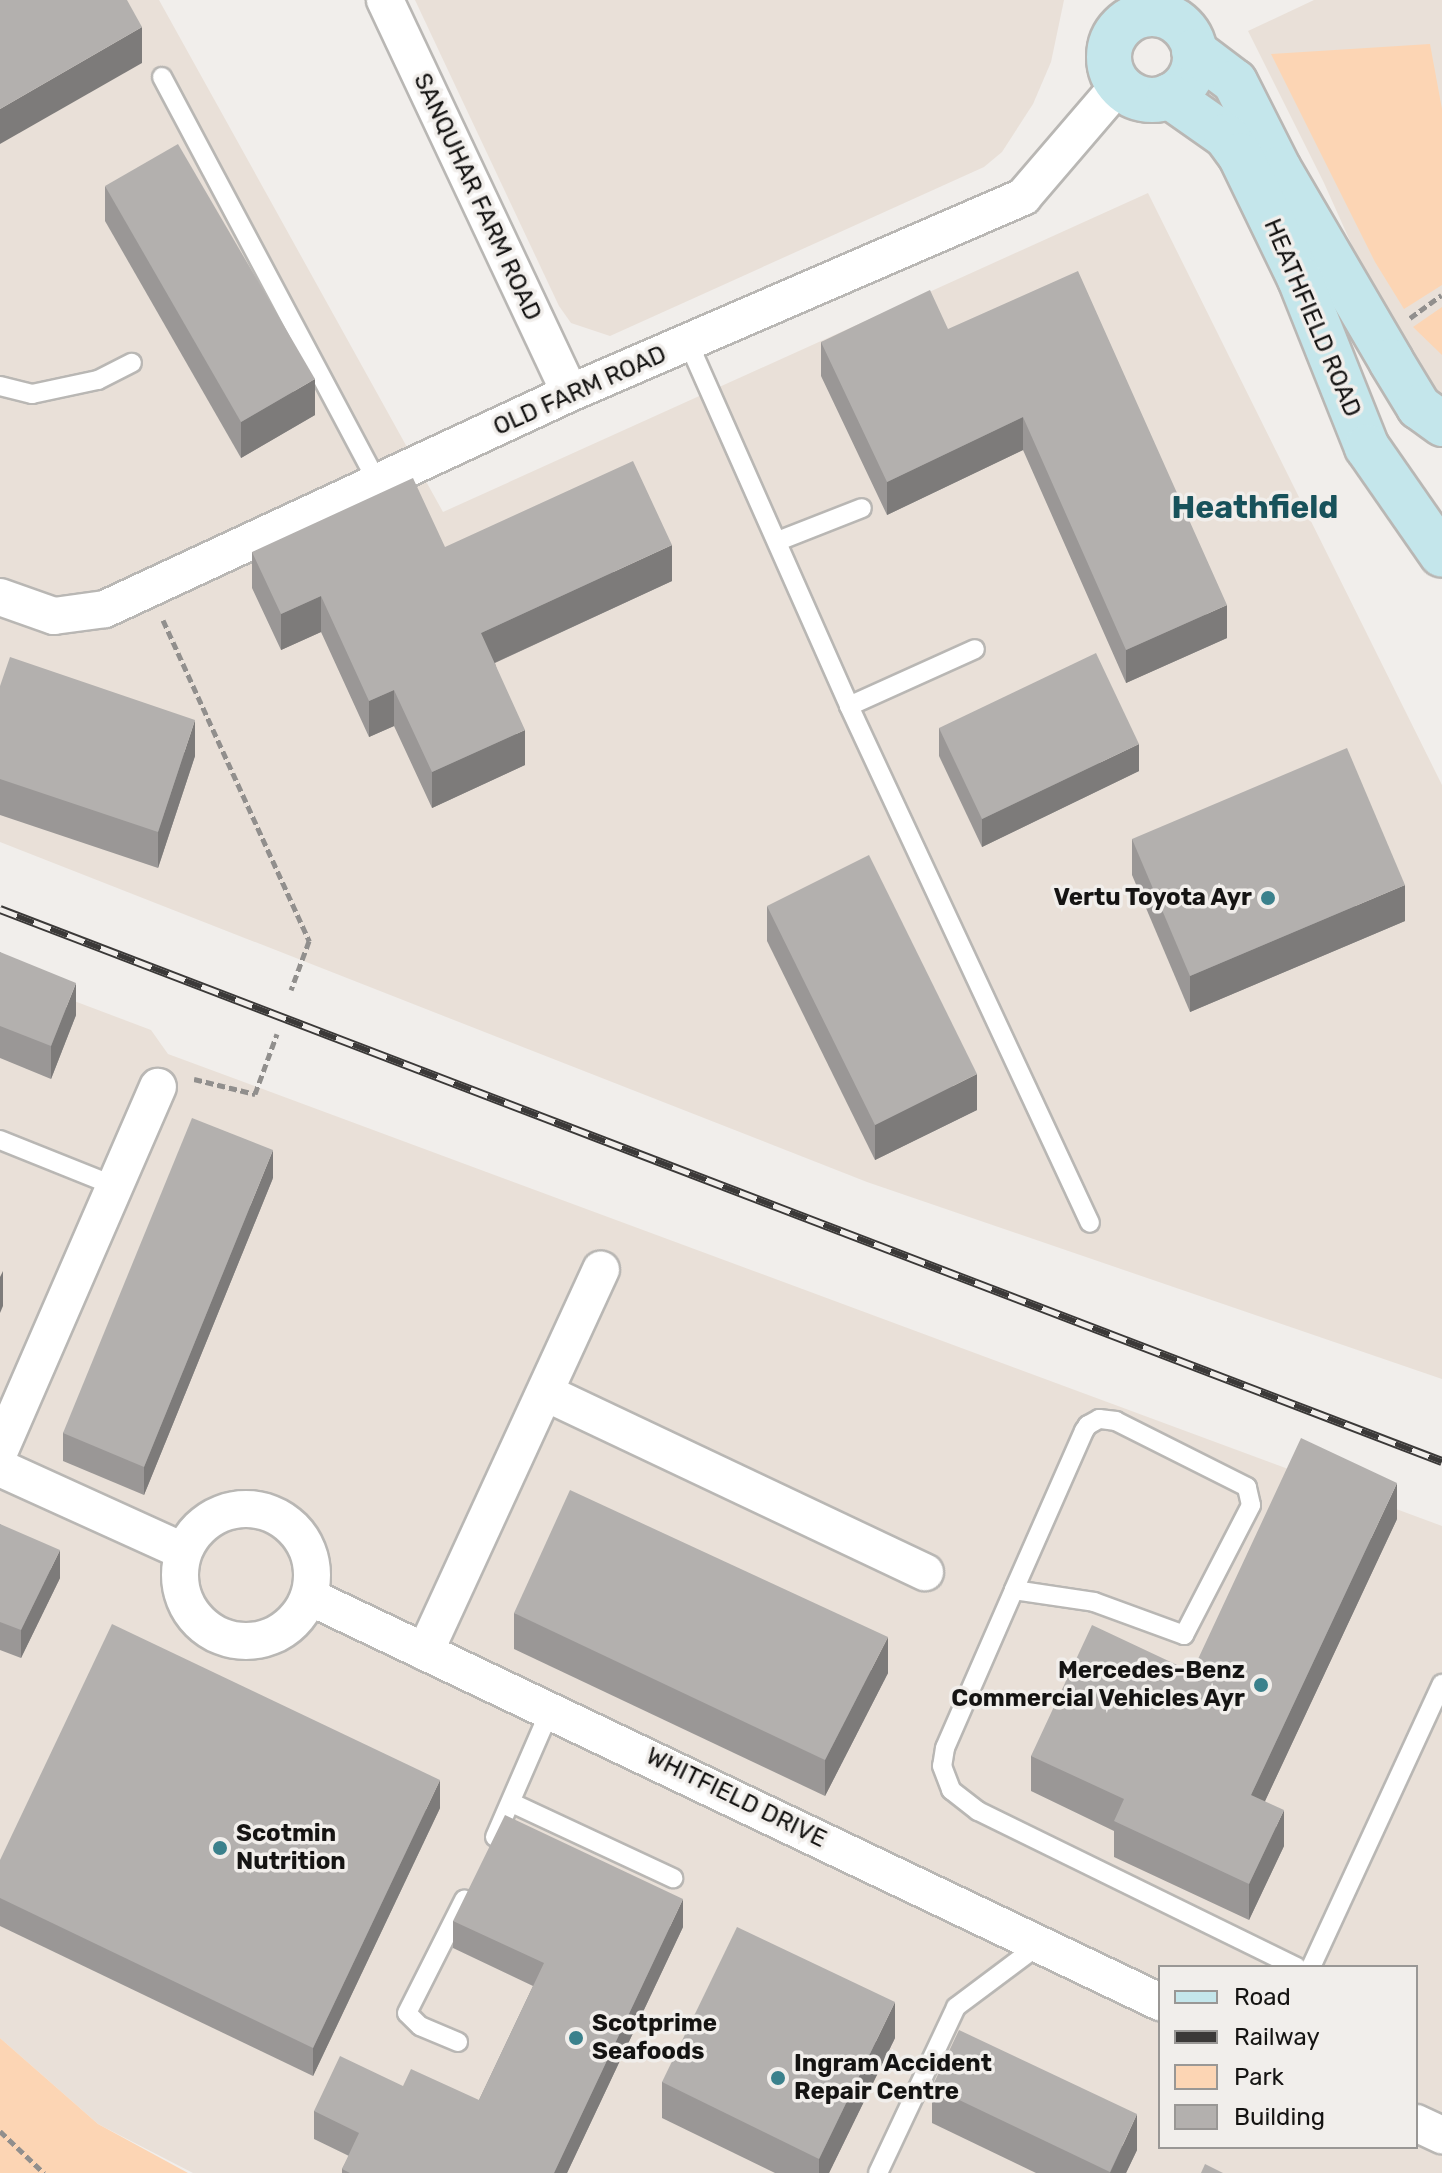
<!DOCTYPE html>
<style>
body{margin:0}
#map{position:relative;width:1442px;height:2173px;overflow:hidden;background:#f1eeeb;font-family:Rubik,sans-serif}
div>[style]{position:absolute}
.built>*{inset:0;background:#e9e0d8}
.green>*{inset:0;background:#fcd5b4}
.path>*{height:5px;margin-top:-2.5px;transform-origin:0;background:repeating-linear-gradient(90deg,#918f8d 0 8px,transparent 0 12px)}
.roads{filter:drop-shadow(2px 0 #b9b7b4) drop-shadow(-2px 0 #b9b7b4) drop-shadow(0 2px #b9b7b4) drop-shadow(0 -2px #b9b7b4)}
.lane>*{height:18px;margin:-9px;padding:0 9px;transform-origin:9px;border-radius:9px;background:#fff}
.street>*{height:36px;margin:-18px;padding:0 18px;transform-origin:18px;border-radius:18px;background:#fff}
.street>.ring{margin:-18px;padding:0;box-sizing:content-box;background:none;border:36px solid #fff;border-radius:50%}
.secondary>*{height:44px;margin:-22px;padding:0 22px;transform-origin:22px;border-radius:22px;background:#c4e6eb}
.secondary>.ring{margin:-22px;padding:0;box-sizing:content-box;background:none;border:44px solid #c4e6eb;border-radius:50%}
.rail>*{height:9px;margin-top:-4.5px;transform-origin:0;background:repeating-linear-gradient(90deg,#f1eeeb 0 18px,#3b3938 0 36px);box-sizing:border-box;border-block:2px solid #3b3938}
.wall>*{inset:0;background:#9a9796}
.shaded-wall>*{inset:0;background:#7d7b7a}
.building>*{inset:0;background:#b3b0ae}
.dots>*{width:22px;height:22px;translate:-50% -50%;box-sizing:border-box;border:4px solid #f1eeeb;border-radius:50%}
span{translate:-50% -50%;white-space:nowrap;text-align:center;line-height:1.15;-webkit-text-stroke:7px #f1eeeb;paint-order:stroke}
.street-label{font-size:24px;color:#151413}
.poi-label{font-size:24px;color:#151413;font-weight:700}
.right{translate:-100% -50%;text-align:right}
.left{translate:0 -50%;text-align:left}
.district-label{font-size:32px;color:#18525b;font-weight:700}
.legend{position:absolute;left:1158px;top:1965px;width:260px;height:184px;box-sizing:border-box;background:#f1eeeb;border:2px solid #999795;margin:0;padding:10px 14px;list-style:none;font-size:24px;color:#151413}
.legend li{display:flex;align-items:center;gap:16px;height:40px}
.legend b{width:40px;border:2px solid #999795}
</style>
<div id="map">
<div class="built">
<i style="clip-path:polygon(0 0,159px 0,443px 512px,1148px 193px,1442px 785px,1442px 1379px,867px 1182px,0 842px)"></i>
<i style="clip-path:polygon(415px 0,1064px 0,1051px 62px,1033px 104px,1002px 152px,984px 167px,610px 336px,571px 323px,559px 306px)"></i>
<i style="clip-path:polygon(1314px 0,1442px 0,1442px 411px,1390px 330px,1324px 183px,1248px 31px)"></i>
<i style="clip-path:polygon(evenodd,0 973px,151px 1030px,168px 1054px,1442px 1526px,1442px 2173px,193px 2173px,98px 2124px,0 2038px,0 973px,1160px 1967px,1416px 1967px,1416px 2147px,1160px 2147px,1160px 1967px)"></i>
</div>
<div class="green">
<i style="clip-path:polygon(1430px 44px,1442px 109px,1442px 285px,1404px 309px,1375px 262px,1271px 54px)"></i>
<i style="clip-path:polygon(1442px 307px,1442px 355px,1413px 327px)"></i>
<i style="clip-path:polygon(0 2038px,98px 2124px,188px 2173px,0 2173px)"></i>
</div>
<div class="path">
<i style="left:1410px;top:318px;width:39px;rotate:-36deg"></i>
<i style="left:163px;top:620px;width:353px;rotate:65.5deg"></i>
<i style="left:309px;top:941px;width:52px;rotate:110.2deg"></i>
<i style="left:194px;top:1079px;width:63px;rotate:13.8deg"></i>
<i style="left:255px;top:1094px;width:64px;rotate:-69.9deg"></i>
<i style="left:0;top:2131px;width:61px;rotate:43.7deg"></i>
</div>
<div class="roads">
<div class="lane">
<i style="left:162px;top:77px;width:462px;rotate:62deg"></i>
<i style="left:688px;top:342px;width:398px;rotate:66.1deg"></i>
<i style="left:849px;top:706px;width:138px;rotate:-24.3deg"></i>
<i style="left:0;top:386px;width:33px;rotate:14deg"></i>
<i style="left:32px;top:394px;width:67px;rotate:-12deg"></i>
<i style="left:98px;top:380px;width:38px;rotate:-27deg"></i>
<i style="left:778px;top:541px;width:90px;rotate:-21.4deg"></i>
<i style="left:849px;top:706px;width:570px;rotate:65.01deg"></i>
<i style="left:0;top:1140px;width:124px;rotate:21.8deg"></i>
<i style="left:1014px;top:1590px;width:81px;rotate:8.5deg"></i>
<i style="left:1094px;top:1602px;width:96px;rotate:20.1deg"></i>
<i style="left:1184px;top:1635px;width:146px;rotate:-62.7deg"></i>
<i style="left:1251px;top:1505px;width:18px;rotate:-103deg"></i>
<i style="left:1247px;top:1487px;width:147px;rotate:-153.3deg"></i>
<i style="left:1116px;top:1421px;width:17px;rotate:-173deg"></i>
<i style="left:1099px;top:1419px;width:13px;rotate:151deg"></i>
<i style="left:1088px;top:1425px;width:7px;rotate:124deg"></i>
<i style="left:1084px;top:1431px;width:174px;rotate:113.8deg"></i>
<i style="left:1014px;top:1590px;width:172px;rotate:113.6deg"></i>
<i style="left:945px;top:1748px;width:18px;rotate:99deg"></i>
<i style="left:942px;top:1766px;width:26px;rotate:69deg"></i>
<i style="left:951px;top:1790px;width:34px;rotate:38deg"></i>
<i style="left:978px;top:1811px;width:355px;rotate:26.1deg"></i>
<i style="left:512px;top:1803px;width:178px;rotate:25deg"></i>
<i style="left:495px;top:1837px;width:141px;rotate:-66.5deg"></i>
<i style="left:1311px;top:1967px;width:312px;rotate:-65.2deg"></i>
<i style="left:458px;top:2042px;width:41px;rotate:-157.2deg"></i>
<i style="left:420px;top:2026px;width:18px;rotate:-135deg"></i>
<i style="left:407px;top:2013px;width:127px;rotate:-63.2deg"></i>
<i style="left:878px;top:2173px;width:183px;rotate:-64.8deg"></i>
<i style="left:956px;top:2007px;width:104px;rotate:-36.8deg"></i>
</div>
<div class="street">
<i style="left:385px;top:0;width:434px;rotate:64.8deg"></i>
<i style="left:0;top:597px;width:57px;rotate:19.4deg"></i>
<i style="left:54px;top:616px;width:51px;rotate:-7.8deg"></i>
<i style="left:105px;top:609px;width:513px;rotate:-24.92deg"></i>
<i style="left:570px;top:393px;width:494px;rotate:-23.4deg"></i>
<i style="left:1023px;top:197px;width:148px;rotate:-49.4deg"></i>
<i style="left:548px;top:1394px;width:417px;rotate:25.3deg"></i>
<i style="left:0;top:1450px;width:396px;rotate:-66.5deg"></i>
<i style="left:0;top:1468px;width:201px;rotate:24.4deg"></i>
<i class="ring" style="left:180px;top:1509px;width:96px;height:96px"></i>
<i style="left:310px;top:1597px;width:942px;rotate:25.48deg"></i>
<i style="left:425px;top:1652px;width:421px;rotate:-65.3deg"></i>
<i style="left:1416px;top:2123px;width:29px;rotate:25deg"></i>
</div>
<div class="secondary">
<i class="ring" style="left:1109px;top:14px;width:42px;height:42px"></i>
<i style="left:1194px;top:51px;width:51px;rotate:37.1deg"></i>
<i style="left:1235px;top:82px;width:97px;rotate:63.2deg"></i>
<i style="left:1279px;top:169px;width:222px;rotate:59.7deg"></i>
<i style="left:1391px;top:361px;width:54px;rotate:58.7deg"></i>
<i style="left:1419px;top:407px;width:29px;rotate:36deg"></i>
<i style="left:1169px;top:96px;width:70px;rotate:35.1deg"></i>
<i style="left:1226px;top:136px;width:24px;rotate:54deg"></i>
<i style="left:1240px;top:155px;width:138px;rotate:64.2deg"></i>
<i style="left:1300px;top:279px;width:181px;rotate:68.3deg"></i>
<i style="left:1367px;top:447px;width:131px;rotate:55.2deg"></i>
</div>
</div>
<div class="rail">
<i style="left:0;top:909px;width:1544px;rotate:20.95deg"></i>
</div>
<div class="wall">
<i style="clip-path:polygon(105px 186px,315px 415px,241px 458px,105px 221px)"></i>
<i style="clip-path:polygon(948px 329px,1227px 638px,1126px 683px,1023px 450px,887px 515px,821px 376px,821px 342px)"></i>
<i style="clip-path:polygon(445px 547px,672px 581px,495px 663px,525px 765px,432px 808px,394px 726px,369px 737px,321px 632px,281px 650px,252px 588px,252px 552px)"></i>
<i style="clip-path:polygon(0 686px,195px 756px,158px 868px,0 815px)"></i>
<i style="clip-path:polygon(939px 728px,1139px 771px,982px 847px,939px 756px)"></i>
<i style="clip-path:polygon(1132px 839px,1405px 921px,1190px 1012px,1132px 875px)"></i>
<i style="clip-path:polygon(767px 906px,977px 1110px,875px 1160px,767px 941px)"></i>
<i style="clip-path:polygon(0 952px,76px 1015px,51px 1079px,0 1058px)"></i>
<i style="clip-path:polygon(273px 1178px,144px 1495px,63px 1461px,63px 1433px)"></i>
<i style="clip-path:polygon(1397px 1519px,1265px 1801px,1284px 1846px,1249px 1920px,1114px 1857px,1114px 1831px,1031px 1791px,1031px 1756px,1192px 1672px)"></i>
<i style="clip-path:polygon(0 1524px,60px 1578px,21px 1658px,0 1650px)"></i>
<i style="clip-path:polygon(514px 1613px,888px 1673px,825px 1796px,514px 1649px)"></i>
<i style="clip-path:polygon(440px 1808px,313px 2076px,0 1926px,0 1860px)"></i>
<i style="clip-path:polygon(453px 1921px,683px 1927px,567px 2173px,342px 2173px,342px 2169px,349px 2156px,314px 2139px,314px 2111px,479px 2100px,533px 1986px,453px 1948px)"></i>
<i style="clip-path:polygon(895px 2038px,829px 2173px,775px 2173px,662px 2118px,662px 2082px)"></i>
<i style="clip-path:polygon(932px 2087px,1137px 2150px,1126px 2173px,1036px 2173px,932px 2123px)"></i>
</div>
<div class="shaded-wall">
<i style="clip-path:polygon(142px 27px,142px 63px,0 144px,0 109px)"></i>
<i style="clip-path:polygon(315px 379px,315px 415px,241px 458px,241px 422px)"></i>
<i style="clip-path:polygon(1023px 417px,1023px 450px,887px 515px,887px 482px)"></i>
<i style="clip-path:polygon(672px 545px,672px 581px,481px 669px,481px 633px)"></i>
<i style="clip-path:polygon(321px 596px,321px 632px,281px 650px,281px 614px)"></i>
<i style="clip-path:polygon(1227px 605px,1227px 638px,1126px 683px,1126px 650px)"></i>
<i style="clip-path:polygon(394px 690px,394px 726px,369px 737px,369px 701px)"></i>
<i style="clip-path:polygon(195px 720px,195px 756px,158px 868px,158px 832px)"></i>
<i style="clip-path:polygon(525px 730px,525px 765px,432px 808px,432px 772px)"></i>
<i style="clip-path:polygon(1139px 744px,1139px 771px,982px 847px,982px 819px)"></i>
<i style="clip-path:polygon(1405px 885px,1405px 921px,1190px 1012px,1190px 976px)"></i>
<i style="clip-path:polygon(76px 983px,76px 1015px,51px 1079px,51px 1046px)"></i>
<i style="clip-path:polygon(977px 1074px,977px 1110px,875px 1160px,875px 1125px)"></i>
<i style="clip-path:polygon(273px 1150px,273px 1178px,144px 1495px,144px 1467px)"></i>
<i style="clip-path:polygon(3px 1271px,3px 1306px,0 1313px,0 1277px)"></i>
<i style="clip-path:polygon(1397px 1483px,1397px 1519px,1251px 1831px,1251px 1795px)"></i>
<i style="clip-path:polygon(60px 1550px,60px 1578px,21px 1658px,21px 1630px)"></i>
<i style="clip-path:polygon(888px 1637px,888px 1673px,825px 1796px,825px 1760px)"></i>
<i style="clip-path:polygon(440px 1780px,440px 1808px,313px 2076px,313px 2048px)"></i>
<i style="clip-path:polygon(1284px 1810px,1284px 1846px,1249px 1920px,1249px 1884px)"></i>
<i style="clip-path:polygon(683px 1899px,683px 1927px,567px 2173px,554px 2173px)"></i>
<i style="clip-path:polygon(895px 2002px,895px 2038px,829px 2173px,819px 2173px,819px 2159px)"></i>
<i style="clip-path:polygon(1137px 2114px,1137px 2150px,1126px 2173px,1110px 2173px)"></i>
</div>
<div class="building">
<i style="clip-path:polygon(0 0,127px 0,142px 27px,0 109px)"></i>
<i style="clip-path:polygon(178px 144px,315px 379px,241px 422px,105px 186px)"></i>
<i style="clip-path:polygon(1078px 271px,1227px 605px,1126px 650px,1023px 417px,887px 482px,821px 342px,930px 290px,948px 329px)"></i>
<i style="clip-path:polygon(633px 461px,672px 545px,481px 633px,525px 730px,432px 772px,394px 690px,369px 701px,321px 596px,281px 614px,252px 552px,413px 478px,445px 547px)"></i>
<i style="clip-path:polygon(1096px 653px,1139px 744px,982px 819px,939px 728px)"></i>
<i style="clip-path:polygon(10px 657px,195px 720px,158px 832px,0 779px,0 686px)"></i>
<i style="clip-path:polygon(1347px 748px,1405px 885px,1190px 976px,1132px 839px)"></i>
<i style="clip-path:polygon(869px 855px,977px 1074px,875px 1125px,767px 906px)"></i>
<i style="clip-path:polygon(0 952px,76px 983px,51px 1046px,0 1026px)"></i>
<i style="clip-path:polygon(192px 1118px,273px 1150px,144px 1467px,63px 1433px)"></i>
<i style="clip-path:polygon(1301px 1438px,1397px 1483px,1251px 1795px,1284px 1810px,1249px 1884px,1114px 1821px,1124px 1799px,1031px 1756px,1092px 1625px,1192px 1672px)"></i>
<i style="clip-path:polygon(570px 1490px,888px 1637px,825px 1760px,514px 1613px)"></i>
<i style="clip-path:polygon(0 1524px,60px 1550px,21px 1630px,0 1622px)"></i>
<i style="clip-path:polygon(112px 1624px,440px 1780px,313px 2048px,0 1898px,0 1860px)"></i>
<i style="clip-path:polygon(505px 1815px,683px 1899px,554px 2173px,350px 2173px,342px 2169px,359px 2133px,314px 2111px,340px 2056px,403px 2086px,411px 2069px,479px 2100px,544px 1963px,453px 1921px)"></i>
<i style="clip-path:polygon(737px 1927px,895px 2002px,819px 2159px,662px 2082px)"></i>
<i style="clip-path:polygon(959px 2030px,1137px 2114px,1110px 2172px,932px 2087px)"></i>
<i style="clip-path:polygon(1205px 2164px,1223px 2173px,1201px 2173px)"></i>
</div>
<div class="dots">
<i style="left:1268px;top:898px;background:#3b818c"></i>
<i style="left:1261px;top:1685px;background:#3b818c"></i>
<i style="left:220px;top:1848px;background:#3b818c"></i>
<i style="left:576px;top:2038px;background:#3b818c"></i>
<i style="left:778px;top:2078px;background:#3b818c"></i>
</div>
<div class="street-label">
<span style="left:477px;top:197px;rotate:65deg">SANQUHAR FARM ROAD</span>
<span style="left:1312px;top:318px;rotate:67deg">HEATHFIELD ROAD</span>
<span style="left:580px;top:391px;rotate:-24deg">OLD FARM ROAD</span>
<span style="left:736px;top:1798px;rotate:26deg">WHITFIELD DRIVE</span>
</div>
<div class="poi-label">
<span class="right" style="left:1252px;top:898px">Vertu Toyota Ayr</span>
<span class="right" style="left:1245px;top:1685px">Mercedes-Benz<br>Commercial Vehicles Ayr</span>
<span class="left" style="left:236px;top:1848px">Scotmin<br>Nutrition</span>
<span class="left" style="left:592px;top:2038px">Scotprime<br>Seafoods</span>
<span class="left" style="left:794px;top:2078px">Ingram Accident<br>Repair Centre</span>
</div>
<div class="district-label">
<span style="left:1255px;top:507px">Heathfield</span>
</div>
<ul class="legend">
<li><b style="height:10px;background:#c4e6eb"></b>Road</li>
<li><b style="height:10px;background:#3b3938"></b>Railway</li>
<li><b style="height:22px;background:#fcd5b4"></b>Park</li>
<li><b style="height:22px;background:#b3b0ae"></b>Building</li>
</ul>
</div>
